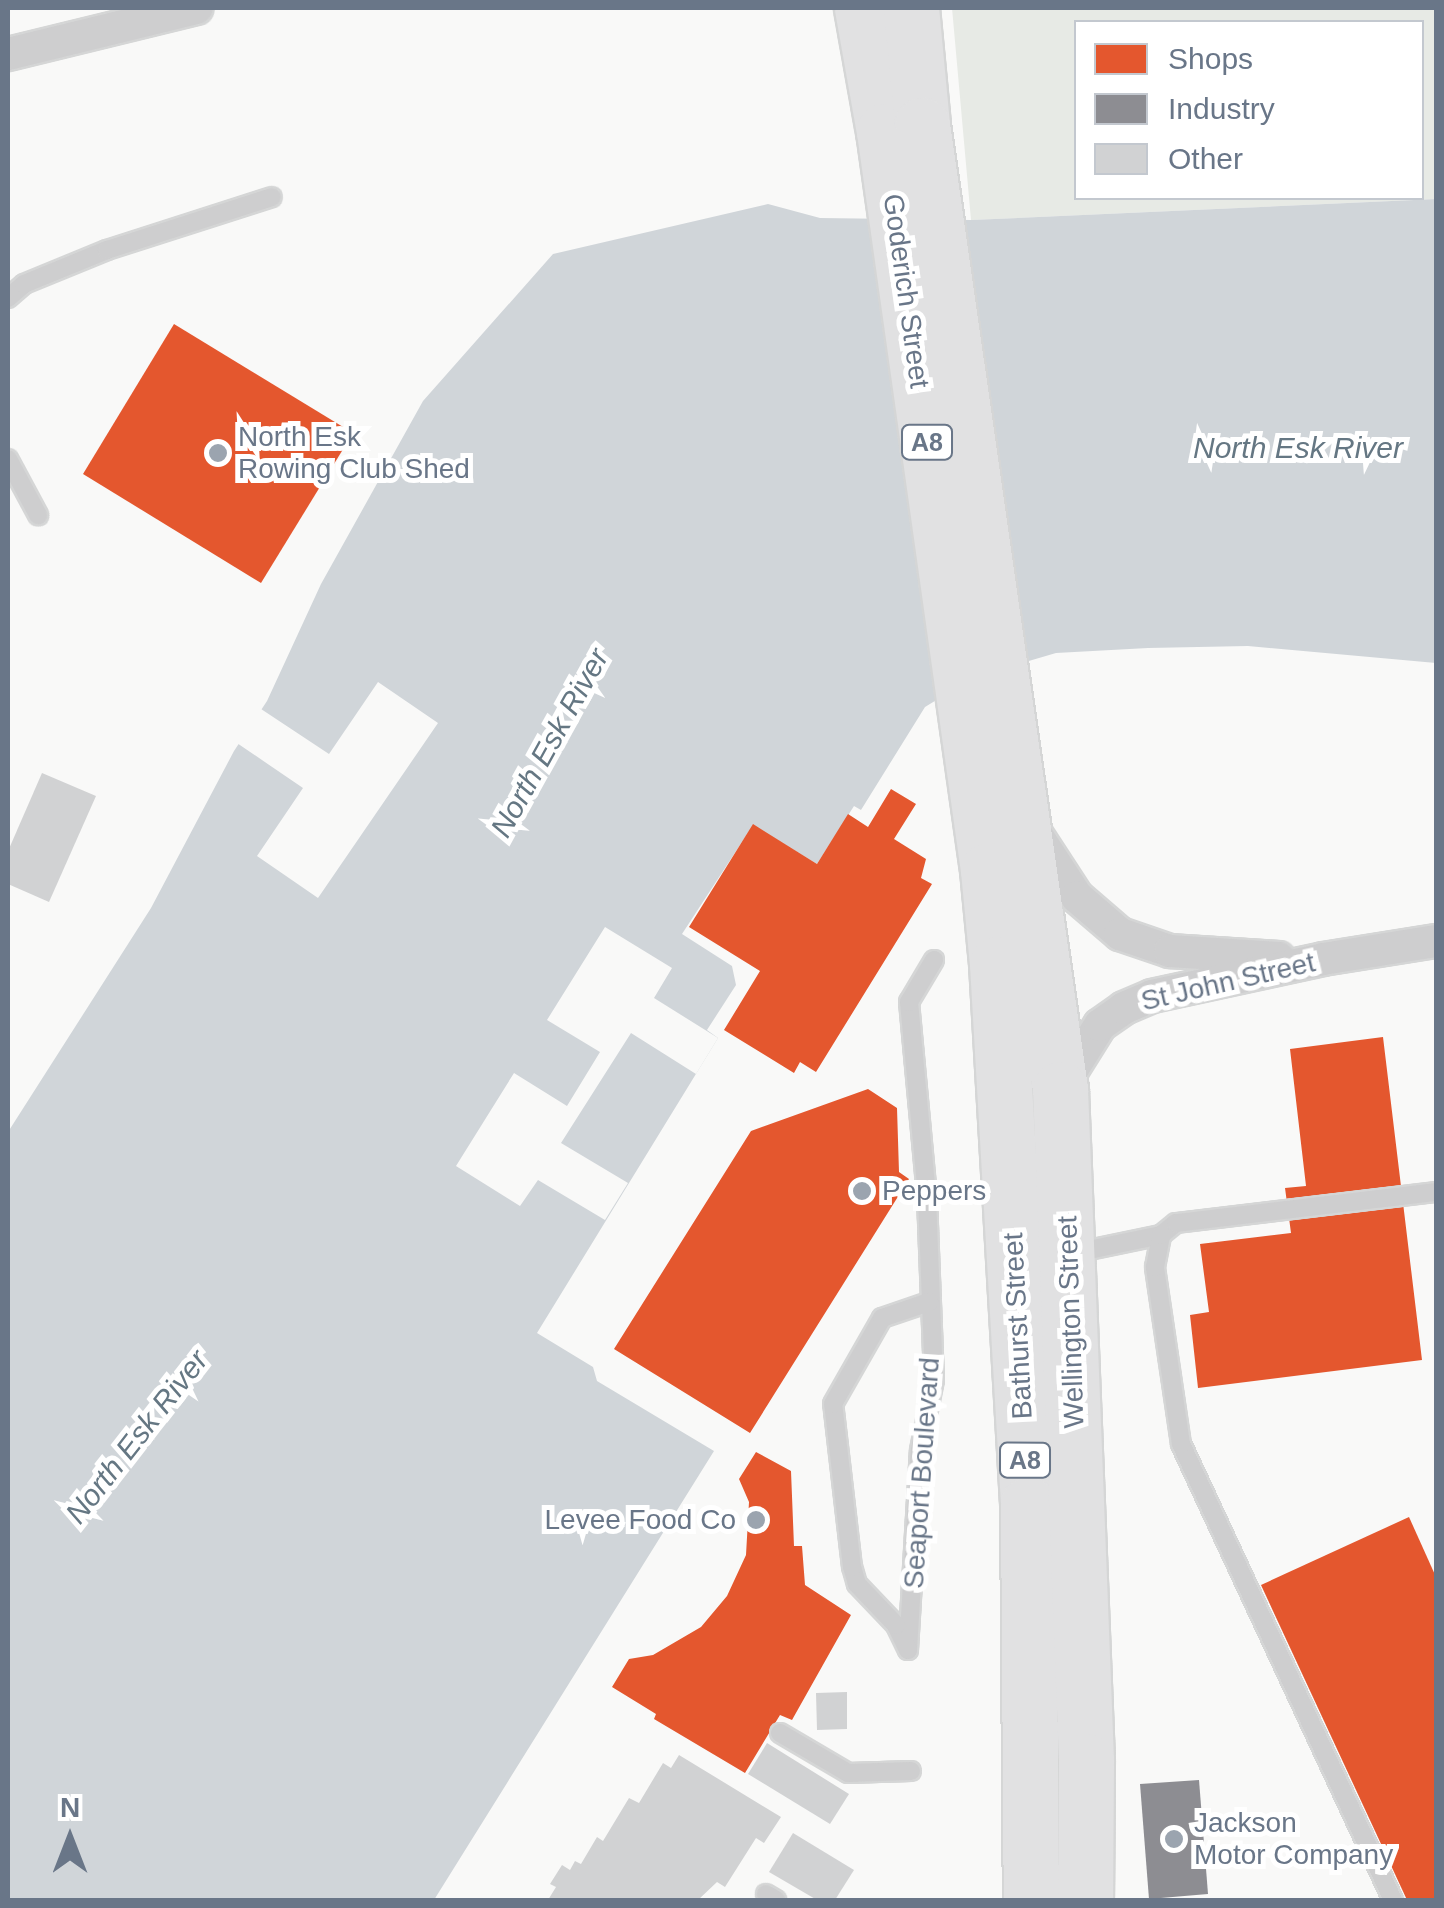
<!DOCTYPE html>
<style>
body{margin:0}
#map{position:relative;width:1444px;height:1908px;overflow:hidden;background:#f9f9f8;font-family:Helvetica,sans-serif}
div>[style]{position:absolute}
.green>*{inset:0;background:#e7eae5}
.water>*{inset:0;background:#d0d5d9}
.pier>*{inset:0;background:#f9f9f8}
.shops>*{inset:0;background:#e4572e}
.industry>*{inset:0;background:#8d8d92}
.building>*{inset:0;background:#d1d2d3}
.roads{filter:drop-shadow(2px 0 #d5d6d6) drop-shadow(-2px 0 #d5d6d6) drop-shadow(0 2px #d5d6d6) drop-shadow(0 -2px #d5d6d6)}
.service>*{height:18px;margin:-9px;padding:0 9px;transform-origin:9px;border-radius:9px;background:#cececf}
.minor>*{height:32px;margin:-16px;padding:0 16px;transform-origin:16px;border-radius:16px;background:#cececf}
.trunk>*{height:55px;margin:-27.5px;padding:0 27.5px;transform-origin:27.5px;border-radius:27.5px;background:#e1e1e2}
.dots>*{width:28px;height:28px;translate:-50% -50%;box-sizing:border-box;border:5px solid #fff;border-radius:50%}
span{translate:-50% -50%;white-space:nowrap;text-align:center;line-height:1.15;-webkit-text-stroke:10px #fff;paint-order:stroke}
.shield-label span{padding:2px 8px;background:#fff;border:2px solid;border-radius:8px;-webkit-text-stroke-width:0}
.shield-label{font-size:25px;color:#697688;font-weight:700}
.street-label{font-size:28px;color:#697688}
.poi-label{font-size:28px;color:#697688}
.left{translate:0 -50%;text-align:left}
.right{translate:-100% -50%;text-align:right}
.water-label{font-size:30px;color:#657783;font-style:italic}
.frame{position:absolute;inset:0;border:10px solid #697688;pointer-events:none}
.legend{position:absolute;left:1074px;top:20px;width:350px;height:180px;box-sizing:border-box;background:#fff;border:2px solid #c3c8cf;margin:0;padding:12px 18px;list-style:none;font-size:30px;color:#697688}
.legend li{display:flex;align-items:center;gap:20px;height:50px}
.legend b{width:50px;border:2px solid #c3c8cf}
.north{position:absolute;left:20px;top:1788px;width:100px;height:100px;-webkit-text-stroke:8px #fff;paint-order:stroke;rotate:0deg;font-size:28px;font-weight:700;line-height:40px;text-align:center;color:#697688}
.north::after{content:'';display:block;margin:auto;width:35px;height:45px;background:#697688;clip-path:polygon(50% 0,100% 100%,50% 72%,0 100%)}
</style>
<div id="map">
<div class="green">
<i style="clip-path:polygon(evenodd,952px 8px,1436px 8px,1436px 199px,971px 220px,952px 8px,1076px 22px,1422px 22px,1422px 198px,1076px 198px,1076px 22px)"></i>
</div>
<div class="water">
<i style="clip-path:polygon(1436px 199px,1436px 663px,1248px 646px,1148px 648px,1056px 653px,974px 677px,925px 707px,861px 810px,854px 806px,817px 864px,753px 825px,682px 934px,732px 966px,736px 985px,707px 1030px,718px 1038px,537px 1333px,593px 1367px,597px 1381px,714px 1451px,434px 1900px,8px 1900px,8px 1132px,151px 908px,234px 751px,267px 701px,321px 584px,423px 401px,553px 254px,768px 204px,820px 218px,971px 220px)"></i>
</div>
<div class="pier">
<i style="clip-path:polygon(378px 682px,438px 723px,318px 898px,257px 856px,303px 788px,234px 741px,258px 707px,329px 754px)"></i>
<i style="clip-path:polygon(605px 927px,672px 968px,654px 998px,718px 1038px,696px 1074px,631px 1033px,561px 1143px,628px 1183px,605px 1220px,538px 1180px,520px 1206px,456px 1166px,514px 1073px,567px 1106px,600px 1052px,547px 1020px)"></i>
</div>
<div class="shops">
<i style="clip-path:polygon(174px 324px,353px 433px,261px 583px,83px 474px)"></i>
<i style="clip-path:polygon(891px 789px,916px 804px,894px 839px,926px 859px,921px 878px,932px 884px,816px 1072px,800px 1062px,794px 1073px,724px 1030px,760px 971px,689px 927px,753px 824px,817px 864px,848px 814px,868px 827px)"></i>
<i style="clip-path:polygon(1383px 1037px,1422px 1360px,1198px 1388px,1190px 1315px,1209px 1312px,1200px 1244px,1291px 1233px,1285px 1188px,1306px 1186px,1290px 1049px)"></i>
<i style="clip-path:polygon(868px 1089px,897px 1108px,899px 1172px,909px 1179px,750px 1433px,614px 1349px,751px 1131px)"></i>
<i style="clip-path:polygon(756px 1452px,791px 1471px,794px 1546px,802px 1546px,805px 1585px,851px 1615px,792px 1720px,780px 1715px,745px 1773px,654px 1719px,656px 1714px,612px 1687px,629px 1659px,653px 1655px,701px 1627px,727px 1596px,746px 1555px,749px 1502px,739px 1479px)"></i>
<i style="clip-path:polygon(1409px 1517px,1436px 1577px,1436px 1900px,1407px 1900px,1261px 1585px)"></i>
</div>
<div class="industry">
<i style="clip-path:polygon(1199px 1780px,1208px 1894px,1149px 1899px,1140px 1784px)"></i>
</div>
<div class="building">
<i style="clip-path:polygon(42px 773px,96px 796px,49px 902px,8px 884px,8px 851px)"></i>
<i style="clip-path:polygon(847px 1692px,847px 1729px,817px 1730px,816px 1693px)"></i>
<i style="clip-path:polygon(767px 1743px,849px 1794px,830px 1824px,748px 1774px)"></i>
<i style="clip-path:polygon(679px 1755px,781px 1817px,764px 1843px,756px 1838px,725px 1887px,717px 1882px,698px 1900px,548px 1900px,556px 1887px,550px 1884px,562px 1865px,570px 1870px,575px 1861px,581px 1864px,597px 1837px,603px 1841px,629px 1798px,639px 1803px,663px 1763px,671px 1768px)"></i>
<i style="clip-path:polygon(793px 1833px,854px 1870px,835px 1900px,817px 1900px,769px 1872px)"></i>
</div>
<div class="roads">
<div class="service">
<i style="left:8px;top:298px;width:21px;rotate:-41deg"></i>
<i style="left:24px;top:284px;width:90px;rotate:-22.3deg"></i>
<i style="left:107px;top:250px;width:173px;rotate:-17.8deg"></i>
<i style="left:8px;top:459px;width:64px;rotate:61.8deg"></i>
<i style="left:1074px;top:1253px;width:89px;rotate:-11.7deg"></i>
<i style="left:908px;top:1650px;width:200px;rotate:-86.6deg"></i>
<i style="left:920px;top:1450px;width:71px;rotate:-78.7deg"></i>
<i style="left:934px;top:1380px;width:184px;rotate:-92.2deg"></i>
<i style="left:927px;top:1196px;width:195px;rotate:-95.3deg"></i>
<i style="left:909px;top:1002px;width:49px;rotate:-59.2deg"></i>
<i style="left:908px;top:1650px;width:28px;rotate:-116deg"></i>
<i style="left:896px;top:1625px;width:57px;rotate:-133.6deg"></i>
<i style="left:857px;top:1584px;width:18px;rotate:-106deg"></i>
<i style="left:852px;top:1567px;width:164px;rotate:-96.6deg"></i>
<i style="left:833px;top:1404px;width:99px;rotate:-60.3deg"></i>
<i style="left:882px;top:1318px;width:50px;rotate:-18.8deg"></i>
<i style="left:780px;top:1733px;width:79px;rotate:30.5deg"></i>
<i style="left:848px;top:1773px;width:63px;rotate:-1.8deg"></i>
<i style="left:766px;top:1894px;width:12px;rotate:31deg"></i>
<i style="left:1393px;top:1900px;width:503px;rotate:-114.93deg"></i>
<i style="left:1181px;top:1444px;width:179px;rotate:-98.4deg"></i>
<i style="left:1155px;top:1267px;width:33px;rotate:-79deg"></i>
<i style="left:1161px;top:1235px;width:19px;rotate:-39deg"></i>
<i style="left:1176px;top:1223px;width:262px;rotate:-6.8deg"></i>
</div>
<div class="minor">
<i style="left:8px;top:54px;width:194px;rotate:-13.7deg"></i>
<i style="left:1032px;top:828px;width:82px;rotate:56.9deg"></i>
<i style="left:1077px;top:897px;width:57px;rotate:40.7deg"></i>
<i style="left:1120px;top:934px;width:53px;rotate:18.8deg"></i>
<i style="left:1170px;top:951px;width:109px;rotate:3.7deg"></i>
<i style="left:1060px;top:1089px;width:75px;rotate:-58deg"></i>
<i style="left:1100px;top:1025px;width:29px;rotate:-35deg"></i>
<i style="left:1124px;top:1008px;width:30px;rotate:-23deg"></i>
<i style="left:1152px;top:996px;width:175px;rotate:-12.2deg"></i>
<i style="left:1323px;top:959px;width:114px;rotate:-9.1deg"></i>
</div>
<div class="trunk">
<i style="left:862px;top:8px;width:125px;rotate:79.9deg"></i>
<i style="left:884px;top:131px;width:746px;rotate:81.99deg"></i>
<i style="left:988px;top:870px;width:94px;rotate:84.5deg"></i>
<i style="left:997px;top:964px;width:541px;rotate:86.71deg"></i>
<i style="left:1028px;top:1504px;width:396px;rotate:89.6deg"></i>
<i style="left:911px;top:8px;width:118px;rotate:84.6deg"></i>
<i style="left:922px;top:125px;width:974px;rotate:81.85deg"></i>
<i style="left:1060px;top:1089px;width:673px;rotate:87.78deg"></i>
<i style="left:1086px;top:1761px;width:139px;rotate:90.4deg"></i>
</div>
</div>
<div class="dots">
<i style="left:218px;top:453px;background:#9ba4af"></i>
<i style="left:862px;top:1191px;background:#9ba4af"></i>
<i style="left:756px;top:1520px;background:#9ba4af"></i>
<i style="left:1174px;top:1839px;background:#9ba4af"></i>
</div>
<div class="shield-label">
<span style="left:927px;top:442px">A8</span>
<span style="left:1025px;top:1460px">A8</span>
</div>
<div class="street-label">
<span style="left:906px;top:291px;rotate:82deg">Goderich Street</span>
<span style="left:1228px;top:982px;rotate:-13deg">St John Street</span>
<span style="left:1071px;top:1322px;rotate:-92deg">Wellington Street</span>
<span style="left:1018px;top:1326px;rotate:-93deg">Bathurst Street</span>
<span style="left:922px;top:1473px;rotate:-86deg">Seaport Boulevard</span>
</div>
<div class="poi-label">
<span class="left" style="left:238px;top:453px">North Esk<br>Rowing Club Shed</span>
<span class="left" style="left:882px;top:1191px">Peppers</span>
<span class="right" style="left:736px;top:1520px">Levee Food Co</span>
<span class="left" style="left:1194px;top:1839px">Jackson<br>Motor Company</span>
</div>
<div class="water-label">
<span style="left:1298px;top:448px">North Esk River</span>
<span style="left:550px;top:743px;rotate:-61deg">North Esk River</span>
<span style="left:137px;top:1437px;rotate:-52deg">North Esk River</span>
</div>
<div class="frame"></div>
<ul class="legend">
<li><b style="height:28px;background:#e4572e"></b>Shops</li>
<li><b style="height:28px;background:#8d8d92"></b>Industry</li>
<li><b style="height:28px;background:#d1d2d3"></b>Other</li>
</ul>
<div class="north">N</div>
</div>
